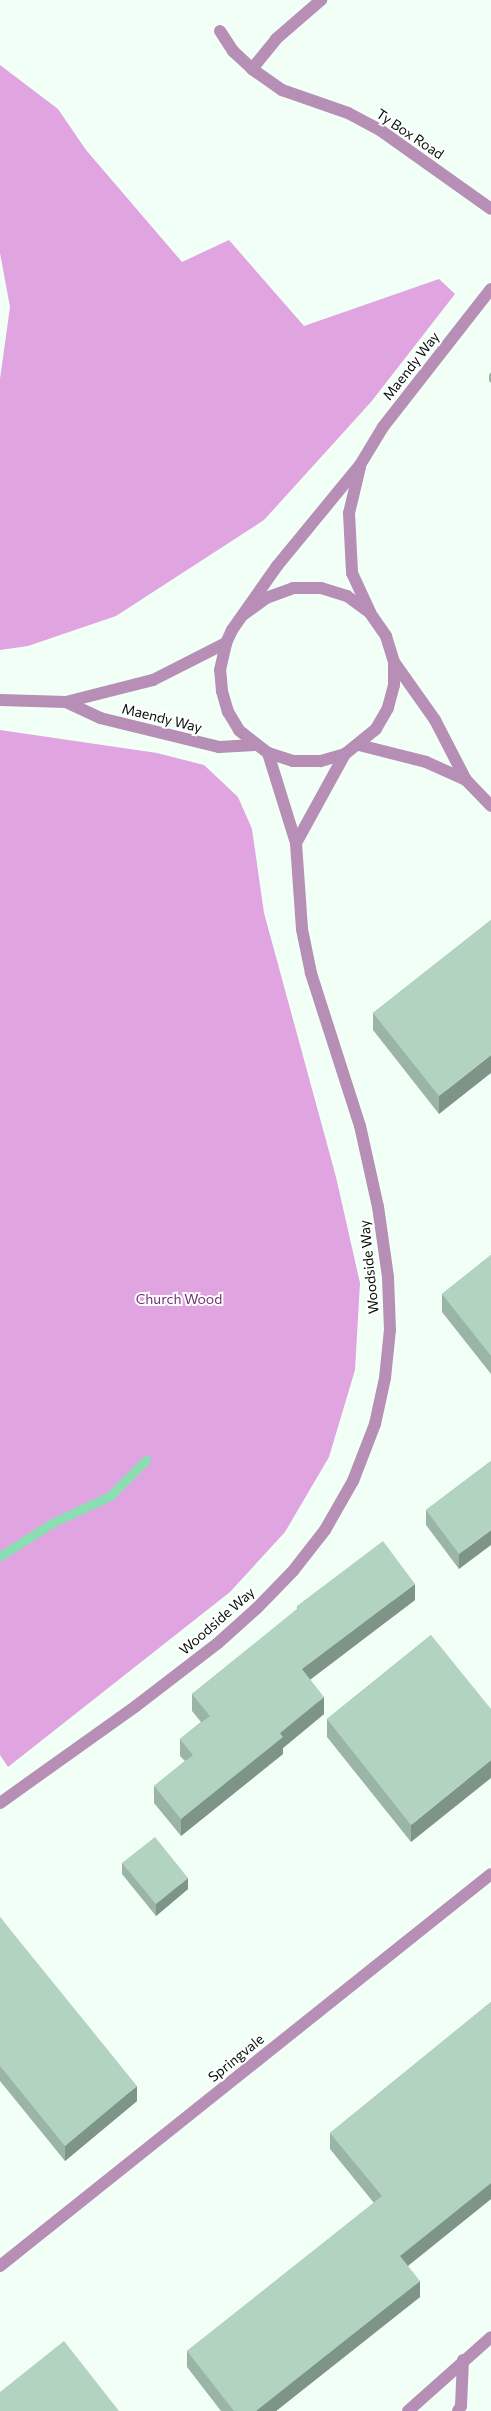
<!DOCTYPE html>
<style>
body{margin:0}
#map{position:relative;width:491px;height:2411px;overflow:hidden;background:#f2fff7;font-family:Commissioner,sans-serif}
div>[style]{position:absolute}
.forest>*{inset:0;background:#e0a4e0}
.stream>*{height:9px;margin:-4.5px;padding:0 4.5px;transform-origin:4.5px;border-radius:4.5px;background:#89dfb2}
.minor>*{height:12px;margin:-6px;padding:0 6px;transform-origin:6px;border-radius:6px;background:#b68eb6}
.wall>*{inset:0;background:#9ab5a6}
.shaded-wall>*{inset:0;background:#7d9487}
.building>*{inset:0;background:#b3d3c1}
span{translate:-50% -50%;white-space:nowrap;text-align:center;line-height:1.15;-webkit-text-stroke:4px #fff;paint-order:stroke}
.street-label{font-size:14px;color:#050f09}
.park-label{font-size:14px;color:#753078}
</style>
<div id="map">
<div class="forest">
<i style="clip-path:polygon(0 65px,58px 109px,86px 150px,182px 262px,229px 240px,304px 326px,439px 279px,455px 294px,371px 402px,264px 520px,116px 616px,28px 646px,0 650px,0 379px,10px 307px,0 253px)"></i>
<i style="clip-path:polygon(0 730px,157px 753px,204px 765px,238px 797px,252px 829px,264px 913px,336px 1177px,360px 1283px,355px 1370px,329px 1457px,285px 1532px,230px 1592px,8px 1767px,0 1755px)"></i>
</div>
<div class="stream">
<i style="left:0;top:1556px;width:64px;rotate:-32.2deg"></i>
<i style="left:54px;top:1522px;width:62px;rotate:-24.9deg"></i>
<i style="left:110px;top:1496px;width:51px;rotate:-45deg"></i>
</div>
<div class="minor">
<i style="left:220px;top:31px;width:24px;rotate:57deg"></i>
<i style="left:233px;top:51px;width:26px;rotate:43deg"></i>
<i style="left:252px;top:69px;width:37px;rotate:35deg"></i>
<i style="left:282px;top:90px;width:70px;rotate:19.2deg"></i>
<i style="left:348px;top:113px;width:36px;rotate:28deg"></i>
<i style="left:380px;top:130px;width:136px;rotate:35.4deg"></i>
<i style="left:252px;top:69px;width:38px;rotate:-51deg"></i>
<i style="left:276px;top:39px;width:60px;rotate:-40.9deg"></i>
<i style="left:360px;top:467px;width:47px;rotate:103.4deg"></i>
<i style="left:349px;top:513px;width:60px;rotate:87.1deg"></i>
<i style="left:352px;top:573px;width:43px;rotate:65.2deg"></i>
<i style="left:243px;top:615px;width:29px;rotate:-36deg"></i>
<i style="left:266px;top:598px;width:29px;rotate:-20deg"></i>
<i style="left:293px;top:588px;width:28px"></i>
<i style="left:321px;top:588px;width:27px;rotate:17deg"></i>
<i style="left:347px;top:596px;width:29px;rotate:36deg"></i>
<i style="left:370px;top:613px;width:28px;rotate:55deg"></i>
<i style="left:386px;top:636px;width:27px;rotate:73deg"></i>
<i style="left:394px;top:662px;width:23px;rotate:90deg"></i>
<i style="left:394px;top:685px;width:24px;rotate:105deg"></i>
<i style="left:388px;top:708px;width:24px;rotate:120deg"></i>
<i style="left:376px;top:729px;width:40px;rotate:141deg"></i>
<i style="left:345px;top:754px;width:26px;rotate:164deg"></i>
<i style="left:320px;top:761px;width:27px;rotate:180deg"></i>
<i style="left:293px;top:761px;width:26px;rotate:-162deg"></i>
<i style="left:268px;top:753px;width:37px;rotate:-142deg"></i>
<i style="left:239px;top:730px;width:21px;rotate:-121deg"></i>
<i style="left:228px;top:712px;width:22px;rotate:-106deg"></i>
<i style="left:222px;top:691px;width:21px;rotate:-95deg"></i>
<i style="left:220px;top:670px;width:28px;rotate:-77deg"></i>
<i style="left:226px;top:643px;width:14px;rotate:-65deg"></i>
<i style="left:232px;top:630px;width:78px;rotate:-54.9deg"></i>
<i style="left:277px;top:566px;width:131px;rotate:-50.6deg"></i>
<i style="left:360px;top:465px;width:44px;rotate:-58.8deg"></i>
<i style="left:383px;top:427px;width:175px;rotate:-52deg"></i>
<i style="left:394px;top:662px;width:71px;rotate:54.7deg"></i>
<i style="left:435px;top:720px;width:68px;rotate:62.7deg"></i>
<i style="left:466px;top:780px;width:36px;rotate:46deg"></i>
<i style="left:0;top:700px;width:66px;rotate:1.7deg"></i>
<i style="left:66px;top:702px;width:90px;rotate:-14.2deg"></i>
<i style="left:153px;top:680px;width:82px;rotate:-26.9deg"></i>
<i style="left:66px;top:702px;width:38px;rotate:25deg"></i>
<i style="left:100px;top:718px;width:122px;rotate:13.7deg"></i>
<i style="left:219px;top:747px;width:36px;rotate:-3deg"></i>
<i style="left:359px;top:745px;width:69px;rotate:14.2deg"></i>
<i style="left:426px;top:762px;width:44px;rotate:24.2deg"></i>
<i style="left:296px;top:843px;width:102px;rotate:-61.2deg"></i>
<i style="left:0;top:1803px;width:167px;rotate:-35.5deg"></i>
<i style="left:136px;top:1706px;width:103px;rotate:-37.5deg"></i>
<i style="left:218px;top:1643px;width:52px;rotate:-41.9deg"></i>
<i style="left:257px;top:1608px;width:52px;rotate:-45.8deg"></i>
<i style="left:293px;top:1571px;width:52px;rotate:-52deg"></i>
<i style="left:325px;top:1530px;width:56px;rotate:-60.3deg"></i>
<i style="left:353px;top:1481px;width:61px;rotate:-68.9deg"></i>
<i style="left:375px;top:1424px;width:47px;rotate:-77.7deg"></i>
<i style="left:385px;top:1378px;width:48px;rotate:-84.1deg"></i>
<i style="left:390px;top:1330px;width:53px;rotate:-92.2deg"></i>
<i style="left:388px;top:1277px;width:71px;rotate:-98.1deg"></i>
<i style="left:378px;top:1207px;width:83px;rotate:-102.5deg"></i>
<i style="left:360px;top:1126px;width:161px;rotate:-107.8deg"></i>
<i style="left:311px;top:973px;width:45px;rotate:-101.6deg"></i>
<i style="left:302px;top:929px;width:86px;rotate:-94deg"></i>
<i style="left:296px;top:843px;width:94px;rotate:-107.3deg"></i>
<i style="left:0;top:2266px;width:628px;rotate:-38.6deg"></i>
<i style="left:408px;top:2411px;width:111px;rotate:-41.7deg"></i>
<i style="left:458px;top:2411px;width:6px;rotate:-59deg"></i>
<i style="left:461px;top:2406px;width:46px;rotate:-87.5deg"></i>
</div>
<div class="wall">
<i style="clip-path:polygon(491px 372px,491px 383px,489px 381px,489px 375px)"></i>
<i style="clip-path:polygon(491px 920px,439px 1114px,373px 1030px,373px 1013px)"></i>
<i style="clip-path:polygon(491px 1255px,491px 1374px,442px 1312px,442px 1294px)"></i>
<i style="clip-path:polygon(491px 1461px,459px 1569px,426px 1525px,426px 1510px)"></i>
<i style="clip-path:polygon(415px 1600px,310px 1679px,324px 1714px,283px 1748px,283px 1754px,181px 1836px,154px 1803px,154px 1786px,185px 1761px,180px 1756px,180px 1739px,201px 1722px,192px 1711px,192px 1694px,297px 1610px,297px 1606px)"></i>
<i style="clip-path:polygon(431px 1635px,411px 1842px,327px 1737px,327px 1719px)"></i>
<i style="clip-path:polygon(122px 1863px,188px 1889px,156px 1916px,122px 1874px)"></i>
<i style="clip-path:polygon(0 1917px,137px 2101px,65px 2161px,0 2081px)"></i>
<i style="clip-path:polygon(491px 2002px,491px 2199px,408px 2266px,420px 2297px,276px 2411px,221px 2411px,187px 2367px,187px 2351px,374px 2203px,330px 2149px,330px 2133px)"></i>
</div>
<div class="shaded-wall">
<i style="clip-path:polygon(491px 1055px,491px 1073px,439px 1114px,439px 1096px)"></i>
<i style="clip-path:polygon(491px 1530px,491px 1545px,459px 1569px,459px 1554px)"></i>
<i style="clip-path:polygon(415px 1584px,415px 1600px,302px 1686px,302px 1669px)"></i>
<i style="clip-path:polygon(324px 1697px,324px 1714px,283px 1748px,283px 1754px,181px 1836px,181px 1819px,280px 1733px)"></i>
<i style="clip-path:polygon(491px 1760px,491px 1778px,411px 1842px,411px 1825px)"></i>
<i style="clip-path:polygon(188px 1878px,188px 1889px,156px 1916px,156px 1904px)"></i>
<i style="clip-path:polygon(137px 2086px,137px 2101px,65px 2161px,65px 2146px)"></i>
<i style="clip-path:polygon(491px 2183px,491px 2199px,400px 2272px,400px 2256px)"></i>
<i style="clip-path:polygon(420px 2281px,420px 2297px,276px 2411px,256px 2411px)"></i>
</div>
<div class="building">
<i style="clip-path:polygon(491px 920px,491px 1055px,439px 1096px,373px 1013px)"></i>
<i style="clip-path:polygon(491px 1255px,491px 1356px,442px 1294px)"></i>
<i style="clip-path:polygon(491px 1461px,491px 1530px,459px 1554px,426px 1510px)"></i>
<i style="clip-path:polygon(383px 1541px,415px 1584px,302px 1669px,324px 1697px,280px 1733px,283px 1737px,181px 1819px,154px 1786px,193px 1755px,180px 1739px,210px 1716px,192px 1694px,298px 1608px,297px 1606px)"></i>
<i style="clip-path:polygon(431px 1635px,491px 1709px,491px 1760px,411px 1825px,327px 1719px)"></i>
<i style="clip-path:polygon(155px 1837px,188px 1878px,156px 1904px,122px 1863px)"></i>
<i style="clip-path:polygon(0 1917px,137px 2086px,65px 2146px,0 2066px)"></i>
<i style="clip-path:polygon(491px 2002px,491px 2183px,400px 2256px,420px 2281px,256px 2411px,234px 2411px,187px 2351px,382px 2196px,330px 2133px)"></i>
<i style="clip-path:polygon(64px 2341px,119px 2411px,0 2411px,0 2392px)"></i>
</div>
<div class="street-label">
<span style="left:410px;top:134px;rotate:34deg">Ty Box Road</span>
<span style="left:411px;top:366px;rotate:-52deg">Maendy Way</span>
<span style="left:162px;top:718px;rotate:14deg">Maendy Way</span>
<span style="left:369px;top:1267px;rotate:-96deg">Woodside Way</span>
<span style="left:217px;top:1621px;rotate:-41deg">Woodside Way</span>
<span style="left:236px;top:2058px;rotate:-39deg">Springvale</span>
</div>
<div class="park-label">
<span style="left:179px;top:1299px">Church Wood</span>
</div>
</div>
